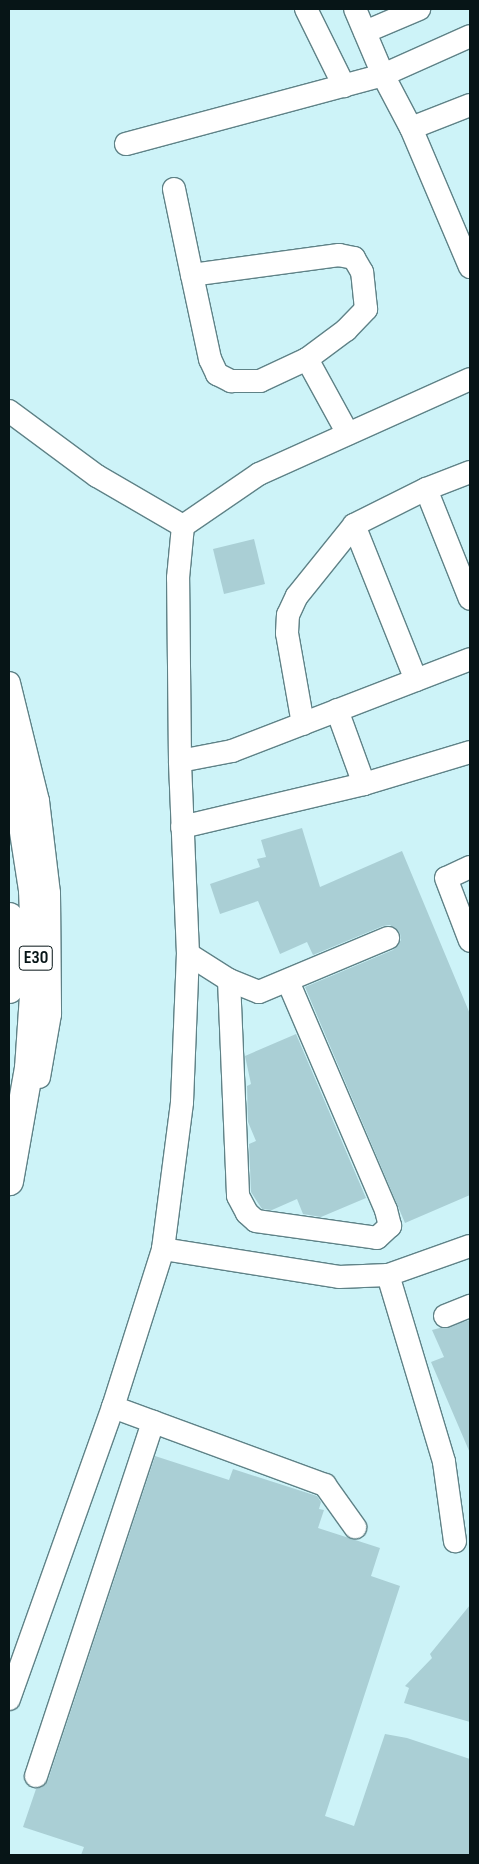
<!DOCTYPE html>
<style>
body{margin:0}
#map{position:relative;width:479px;height:1864px;overflow:hidden;background:#cdf3f8;font-family:"Sofia Sans Condensed",sans-serif}
div>[style]{position:absolute}
.building>*{inset:0;background:#aacfd5}
.roads{filter:drop-shadow(1px 0 #5f8287) drop-shadow(-1px 0 #5f8287) drop-shadow(0 1px #5f8287) drop-shadow(0 -1px #5f8287)}
.minor>*{height:22px;margin:-11px;padding:0 11px;transform-origin:11px;border-radius:11px;background:#fff}
.highway>*{height:28px;margin:-14px;padding:0 14px;transform-origin:14px;border-radius:14px;background:#fff}
span{translate:-50% -50%;white-space:nowrap;text-align:center;line-height:1.15;-webkit-text-stroke:4px #fff;paint-order:stroke}
.shield-label span{padding:1px 4px;background:#fff;border:1px solid;border-radius:4px;-webkit-text-stroke-width:0}
.shield-label{font-size:18px;color:#071517;font-weight:700}
.frame{position:absolute;inset:0;border:10px solid #071517;pointer-events:none}
</style>
<div id="map">
<div class="building">
<i style="clip-path:polygon(254px 539px,265px 584px,224px 594px,213px 549px)"></i>
<i style="clip-path:polygon(302px 828px,320px 887px,402px 851px,470px 1014px,470px 1195px,405px 1223px,305px 987px,393px 950px,401px 940px,400px 933px,390px 925px,383px 926px,313px 955px,307px 942px,280px 954px,258px 901px,220px 914px,210px 884px,260px 867px,257px 859px,266px 857px,261px 840px)"></i>
<i style="clip-path:polygon(296px 1034px,366px 1198px,321px 1217px,303px 1214px,297px 1199px,272px 1210px,262px 1209px,251px 1192px,249px 1144px,256px 1141px,248px 1122px,247px 1086px,251px 1084px,245px 1056px)"></i>
<i style="clip-path:polygon(470px 1320px,470px 1453px,431px 1362px,444px 1357px,432px 1330px)"></i>
<i style="clip-path:polygon(155px 1456px,229px 1480px,233px 1469px,317px 1496px,321px 1502px,319px 1509px,324px 1510px,318px 1528px,380px 1548px,371px 1576px,400px 1586px,325px 1816px,354px 1826px,385px 1734px,407px 1738px,470px 1759px,470px 1855px,81px 1855px,84px 1847px,23px 1827px,36px 1789px,48px 1780px)"></i>
<i style="clip-path:polygon(470px 1605px,470px 1722px,404px 1703px,409px 1688px,405px 1686px,432px 1658px,430px 1654px)"></i>
</div>
<div class="roads">
<div class="minor">
<i style="left:306px;top:9px;width:86px;rotate:63.7deg"></i>
<i style="left:355px;top:9px;width:72px;rotate:67deg"></i>
<i style="left:383px;top:75px;width:95px;rotate:-24.1deg"></i>
<i style="left:365px;top:32px;width:59px;rotate:-23.1deg"></i>
<i style="left:470px;top:105px;width:63px;rotate:158.7deg"></i>
<i style="left:411px;top:128px;width:151px;rotate:67deg"></i>
<i style="left:126px;top:144px;width:266px;rotate:-15deg"></i>
<i style="left:383px;top:75px;width:60px;rotate:62.2deg"></i>
<i style="left:174px;top:189px;width:88px;rotate:78.2deg"></i>
<i style="left:192px;top:275px;width:86px;rotate:77.9deg"></i>
<i style="left:210px;top:359px;width:17px;rotate:65deg"></i>
<i style="left:217px;top:374px;width:16px;rotate:27deg"></i>
<i style="left:231px;top:381px;width:29px"></i>
<i style="left:260px;top:381px;width:52px;rotate:-25.1deg"></i>
<i style="left:307px;top:359px;width:49px;rotate:-36.6deg"></i>
<i style="left:346px;top:330px;width:29px;rotate:-46deg"></i>
<i style="left:366px;top:309px;width:37px;rotate:-96deg"></i>
<i style="left:362px;top:272px;width:16px;rotate:-120deg"></i>
<i style="left:354px;top:258px;width:15px;rotate:-169deg"></i>
<i style="left:339px;top:255px;width:148px;rotate:172.3deg"></i>
<i style="left:307px;top:359px;width:85px;rotate:61.3deg"></i>
<i style="left:9px;top:411px;width:109px;rotate:36.5deg"></i>
<i style="left:97px;top:476px;width:99px;rotate:30.2deg"></i>
<i style="left:183px;top:526px;width:92px;rotate:-34.4deg"></i>
<i style="left:259px;top:474px;width:231px;rotate:-24.2deg"></i>
<i style="left:470px;top:472px;width:47px;rotate:158.9deg"></i>
<i style="left:426px;top:489px;width:118px;rotate:68.2deg"></i>
<i style="left:354px;top:525px;width:167px;rotate:68.2deg"></i>
<i style="left:9px;top:683px;width:122px;rotate:76.2deg"></i>
<i style="left:38px;top:801px;width:93px;rotate:83.2deg"></i>
<i style="left:49px;top:893px;width:121px;rotate:89.5deg"></i>
<i style="left:50px;top:1014px;width:64px;rotate:99.9deg"></i>
<i style="left:337px;top:710px;width:79px;rotate:70deg"></i>
<i style="left:303px;top:724px;width:92px;rotate:-100deg"></i>
<i style="left:287px;top:633px;width:18px;rotate:-87deg"></i>
<i style="left:288px;top:615px;width:21px;rotate:-65deg"></i>
<i style="left:297px;top:596px;width:91px;rotate:-51.2deg"></i>
<i style="left:354px;top:525px;width:80px;rotate:-26.6deg"></i>
<i style="left:180px;top:761px;width:53px;rotate:-10.9deg"></i>
<i style="left:232px;top:751px;width:255px;rotate:-21.1deg"></i>
<i style="left:182px;top:827px;width:187px;rotate:-13.3deg"></i>
<i style="left:364px;top:784px;width:111px;rotate:-16.8deg"></i>
<i style="left:470px;top:867px;width:26px;rotate:155deg"></i>
<i style="left:446px;top:878px;width:67px;rotate:69.1deg"></i>
<i style="left:188px;top:954px;width:49px;rotate:32.4deg"></i>
<i style="left:229px;top:980px;width:32px;rotate:22deg"></i>
<i style="left:259px;top:992px;width:140px;rotate:-22.7deg"></i>
<i style="left:229px;top:980px;width:216px;rotate:87.6deg"></i>
<i style="left:238px;top:1196px;width:19px;rotate:62deg"></i>
<i style="left:247px;top:1213px;width:12px;rotate:42deg"></i>
<i style="left:256px;top:1221px;width:122px;rotate:8deg"></i>
<i style="left:377px;top:1238px;width:18px;rotate:-43deg"></i>
<i style="left:390px;top:1226px;width:16px;rotate:-104deg"></i>
<i style="left:386px;top:1210px;width:249px;rotate:-113.2deg"></i>
<i style="left:163px;top:1249px;width:178px;rotate:9deg"></i>
<i style="left:339px;top:1277px;width:49px;rotate:-2.3deg"></i>
<i style="left:388px;top:1275px;width:87px;rotate:-19.5deg"></i>
<i style="left:388px;top:1275px;width:195px;rotate:73.3deg"></i>
<i style="left:444px;top:1462px;width:80px;rotate:82.1deg"></i>
<i style="left:445px;top:1316px;width:27px;rotate:-22deg"></i>
<i style="left:113px;top:1407px;width:226px;rotate:20.2deg"></i>
<i style="left:325px;top:1485px;width:52px;rotate:54.5deg"></i>
<i style="left:9px;top:1699px;width:310px;rotate:-70.4deg"></i>
<i style="left:113px;top:1407px;width:166px;rotate:-72.4deg"></i>
<i style="left:163px;top:1249px;width:148px;rotate:-82.6deg"></i>
<i style="left:182px;top:1102px;width:148px;rotate:-87.7deg"></i>
<i style="left:188px;top:954px;width:193px;rotate:-92.4deg"></i>
<i style="left:180px;top:761px;width:183px;rotate:-90.6deg"></i>
<i style="left:178px;top:578px;width:52px;rotate:-84.5deg"></i>
<i style="left:36px;top:1776px;width:373px;rotate:-71.7deg"></i>
</div>
<div class="highway">
<i style="left:9px;top:735px;width:157px;rotate:81.2deg"></i>
<i style="left:33px;top:890px;width:76px;rotate:87.7deg"></i>
<i style="left:36px;top:966px;width:102px;rotate:93.9deg"></i>
<i style="left:29px;top:1068px;width:115px;rotate:100deg"></i>
<i style="left:9px;top:917px;width:72px;rotate:90deg"></i>
</div>
</div>
<div class="shield-label">
<span style="left:36px;top:958px">E30</span>
</div>
<div class="frame"></div>
</div>
